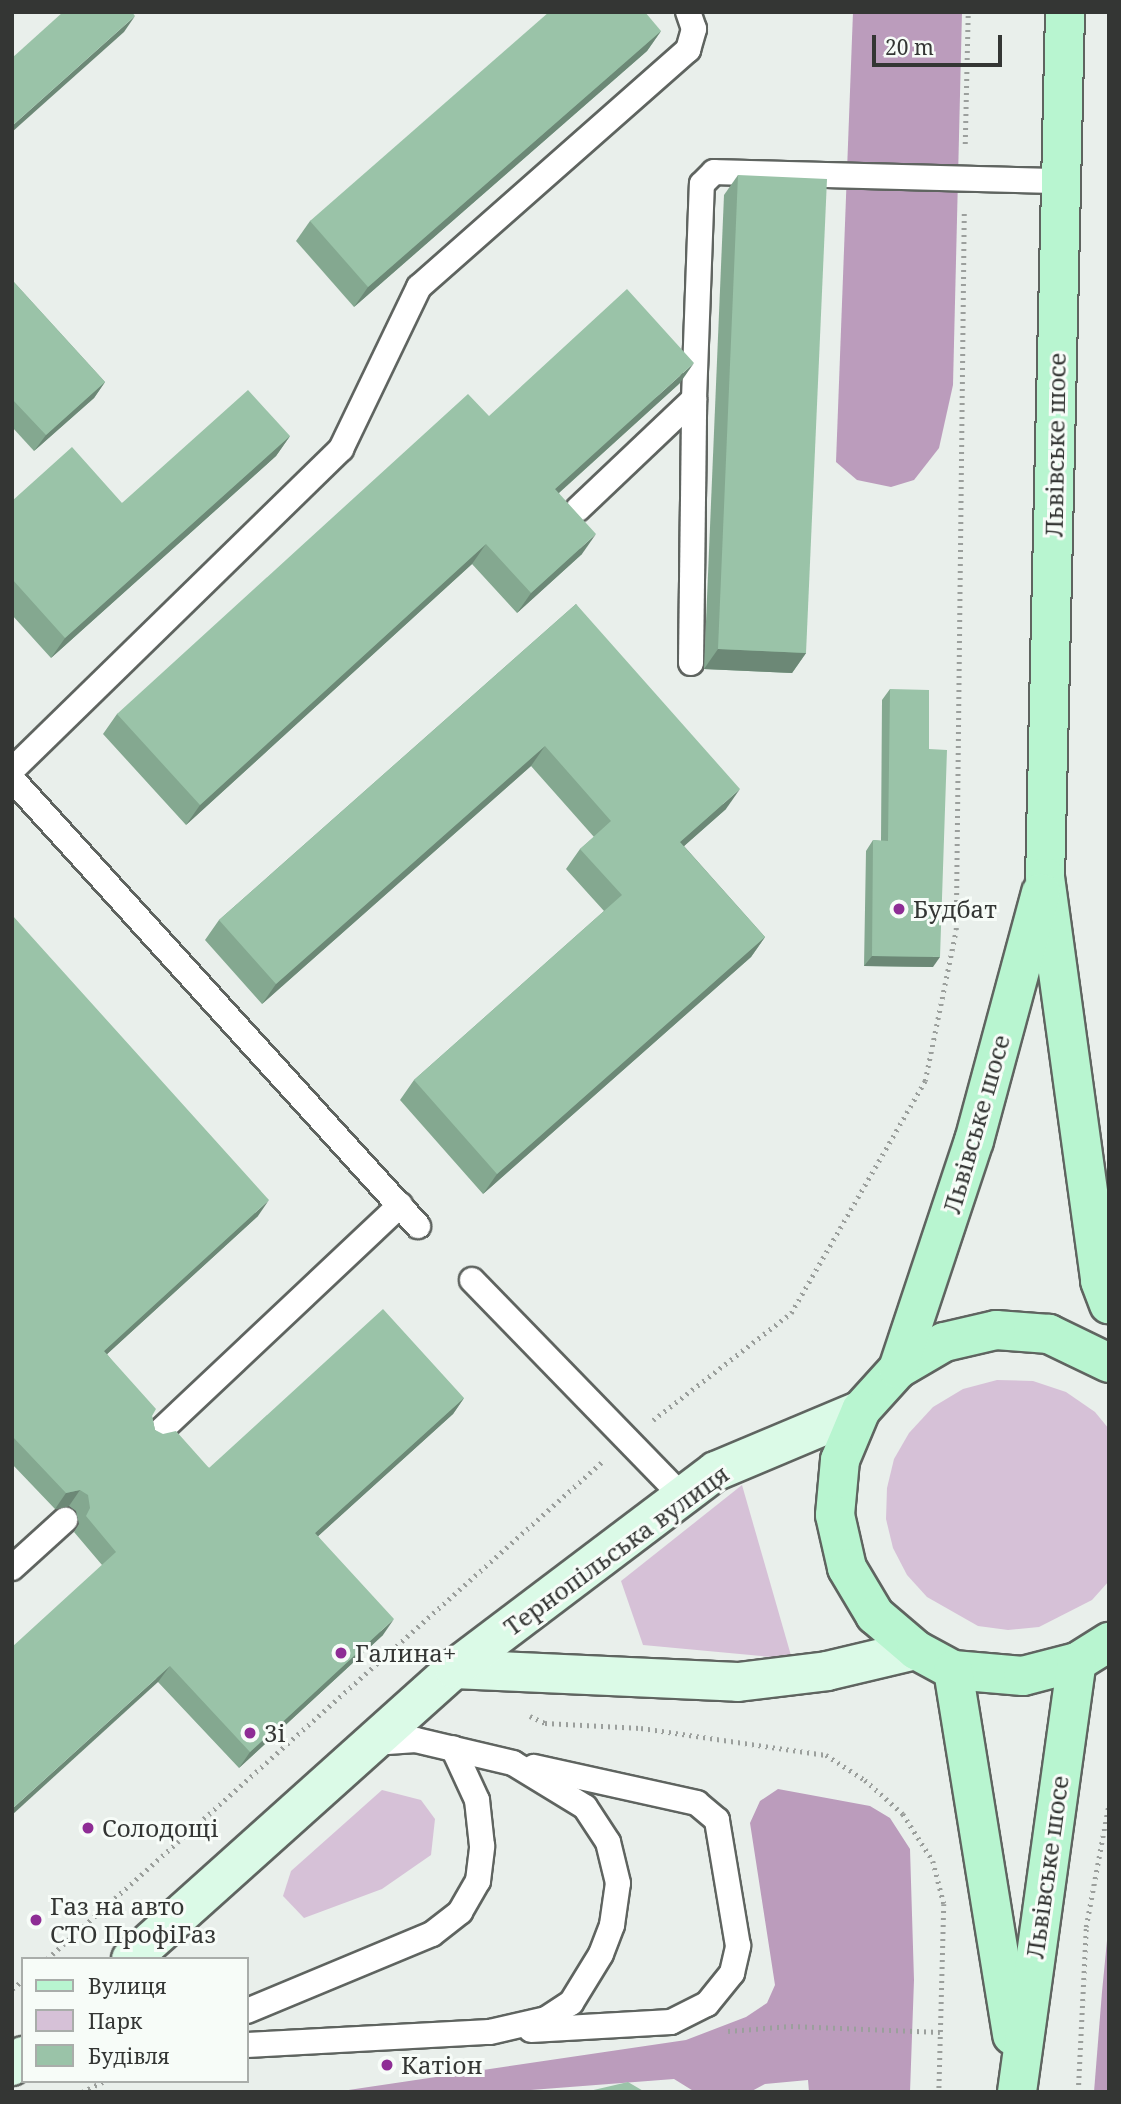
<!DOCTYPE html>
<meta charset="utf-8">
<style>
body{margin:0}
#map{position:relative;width:1121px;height:2104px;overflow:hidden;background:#e9efeb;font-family:"Noto Serif",serif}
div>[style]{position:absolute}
.green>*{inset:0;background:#d6c1d7}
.forest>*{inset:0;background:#bb9cbc}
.path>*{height:4.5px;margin-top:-2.25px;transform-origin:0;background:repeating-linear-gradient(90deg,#9b9f9c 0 2px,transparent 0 7px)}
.roads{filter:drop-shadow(2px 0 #5f6460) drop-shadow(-2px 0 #5f6460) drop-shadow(0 2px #5f6460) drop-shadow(0 -2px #5f6460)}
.service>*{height:24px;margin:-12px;padding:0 12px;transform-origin:12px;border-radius:12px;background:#fff}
.secondary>*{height:38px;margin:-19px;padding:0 19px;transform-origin:19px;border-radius:19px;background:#dbfae7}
.primary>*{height:38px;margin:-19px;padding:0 19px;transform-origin:19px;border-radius:19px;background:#b8f5d0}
.wall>*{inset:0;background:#84a890}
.shaded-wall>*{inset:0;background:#6c8876}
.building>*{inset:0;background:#9ac3a8}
.dots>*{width:19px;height:19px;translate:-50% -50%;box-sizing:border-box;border:4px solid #f7fcf8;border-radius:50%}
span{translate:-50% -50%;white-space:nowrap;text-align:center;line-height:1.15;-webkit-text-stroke:6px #f7fcf8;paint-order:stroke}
.street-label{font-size:24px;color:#343634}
.poi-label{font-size:24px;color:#343634}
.left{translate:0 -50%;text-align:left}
.frame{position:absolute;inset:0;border:14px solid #343634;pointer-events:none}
.legend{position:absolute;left:21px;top:1957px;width:228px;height:126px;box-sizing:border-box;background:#f7fcf8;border:2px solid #a9adaa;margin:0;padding:9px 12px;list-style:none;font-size:21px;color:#343634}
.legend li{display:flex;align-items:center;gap:14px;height:35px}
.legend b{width:35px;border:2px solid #a9adaa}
.scale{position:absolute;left:872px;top:35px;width:130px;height:32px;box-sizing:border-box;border:4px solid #343634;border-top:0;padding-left:9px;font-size:21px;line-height:24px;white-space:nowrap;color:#343634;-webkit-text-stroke:5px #f7fcf8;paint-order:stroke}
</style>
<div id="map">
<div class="green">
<i style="clip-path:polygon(997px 1380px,1033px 1381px,1066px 1392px,1095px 1412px,1109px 1429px,1109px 1581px,1092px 1600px,1039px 1627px,1008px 1630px,978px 1626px,927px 1597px,907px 1575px,893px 1548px,886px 1519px,887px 1488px,894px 1459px,909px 1433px,933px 1407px,963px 1389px)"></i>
<i style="clip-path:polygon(742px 1485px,792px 1659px,643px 1645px,621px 1581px)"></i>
<i style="clip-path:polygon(382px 1790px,421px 1800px,435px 1819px,431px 1855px,382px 1889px,304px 1918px,283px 1896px,291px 1871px)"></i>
</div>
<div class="forest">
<i style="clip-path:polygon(853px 12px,962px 12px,953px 385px,939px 448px,914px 480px,891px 487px,857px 480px,836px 462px)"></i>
<i style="clip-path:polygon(778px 1789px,870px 1806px,890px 1818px,910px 1849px,914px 1980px,910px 2092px,809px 2092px,808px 2080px,765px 2084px,750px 2092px,695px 2092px,674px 2079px,504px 2092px,335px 2092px,686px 2040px,746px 2017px,767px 2003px,775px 1985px,750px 1823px,760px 1801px)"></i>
<i style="clip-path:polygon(1109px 1920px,1109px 2092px,1094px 2092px,1102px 1992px)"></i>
</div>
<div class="path">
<i style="left:965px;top:144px;width:132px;rotate:-88.7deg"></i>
<i style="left:653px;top:1420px;width:175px;rotate:-37.8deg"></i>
<i style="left:791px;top:1313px;width:268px;rotate:-60deg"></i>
<i style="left:925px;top:1081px;width:154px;rotate:-78.4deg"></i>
<i style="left:956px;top:930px;width:717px;rotate:-89.36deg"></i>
<i style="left:530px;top:1716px;width:17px;rotate:25deg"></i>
<i style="left:545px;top:1723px;width:96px;rotate:3deg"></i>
<i style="left:641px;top:1728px;width:187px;rotate:8.3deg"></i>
<i style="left:826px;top:1755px;width:46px;rotate:32.7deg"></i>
<i style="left:865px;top:1780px;width:51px;rotate:41.8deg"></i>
<i style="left:903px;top:1814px;width:56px;rotate:57.4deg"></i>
<i style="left:933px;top:1861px;width:44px;rotate:75.7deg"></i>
<i style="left:944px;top:1904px;width:188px;rotate:91.5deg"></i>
<i style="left:47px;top:1959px;width:746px;rotate:-41.85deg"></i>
<i style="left:12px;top:1989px;width:14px;rotate:-39deg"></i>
<i style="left:728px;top:2031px;width:63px;rotate:-4.5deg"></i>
<i style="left:791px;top:2026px;width:149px;rotate:2.3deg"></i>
<i style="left:82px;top:2092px;width:25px;rotate:-26deg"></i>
<i style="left:1078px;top:2092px;width:165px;rotate:-87.2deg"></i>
<i style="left:1086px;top:1927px;width:126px;rotate:-79.5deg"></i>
</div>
<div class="roads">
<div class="service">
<i style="left:578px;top:509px;width:160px;rotate:-43.5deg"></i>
<i style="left:694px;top:399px;width:215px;rotate:-87.9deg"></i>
<i style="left:702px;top:184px;width:17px;rotate:-45deg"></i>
<i style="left:714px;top:172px;width:347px;rotate:1.5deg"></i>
<i style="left:691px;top:663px;width:264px;rotate:-89.3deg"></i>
<i style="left:12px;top:770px;width:460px;rotate:-44.3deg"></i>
<i style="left:341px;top:449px;width:180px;rotate:-64.3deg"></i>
<i style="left:419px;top:287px;width:359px;rotate:-41.4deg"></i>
<i style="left:688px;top:50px;width:22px;rotate:-74deg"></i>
<i style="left:694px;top:29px;width:18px;rotate:-109deg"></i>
<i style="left:12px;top:779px;width:604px;rotate:47.75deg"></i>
<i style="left:472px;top:1280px;width:304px;rotate:45.8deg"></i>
<i style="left:155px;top:1436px;width:337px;rotate:-43.3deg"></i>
<i style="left:12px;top:1568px;width:72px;rotate:-42.2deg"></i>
<i style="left:247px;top:2011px;width:200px;rotate:-22.6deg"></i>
<i style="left:432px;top:1934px;width:36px;rotate:-38deg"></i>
<i style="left:460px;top:1912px;width:36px;rotate:-60deg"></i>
<i style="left:478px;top:1881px;width:35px;rotate:-83deg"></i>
<i style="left:482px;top:1846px;width:46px;rotate:-96.2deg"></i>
<i style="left:477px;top:1800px;width:57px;rotate:-114.8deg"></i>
<i style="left:531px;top:2030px;width:140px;rotate:-3.3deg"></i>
<i style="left:671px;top:2022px;width:40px;rotate:-26.6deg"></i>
<i style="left:707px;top:2004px;width:40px;rotate:-51deg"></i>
<i style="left:732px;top:1973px;width:28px;rotate:-77deg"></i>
<i style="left:738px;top:1946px;width:128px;rotate:-99.5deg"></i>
<i style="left:717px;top:1820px;width:26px;rotate:-140deg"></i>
<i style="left:697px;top:1803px;width:167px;rotate:-167.5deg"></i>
<i style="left:247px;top:2045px;width:243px;rotate:-3.1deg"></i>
<i style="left:490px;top:2032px;width:57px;rotate:-13.1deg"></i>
<i style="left:546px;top:2019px;width:30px;rotate:-33deg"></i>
<i style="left:571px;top:2003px;width:57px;rotate:-58.5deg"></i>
<i style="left:601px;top:1954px;width:31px;rotate:-69deg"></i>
<i style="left:612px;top:1925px;width:42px;rotate:-81.9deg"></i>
<i style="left:618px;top:1883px;width:42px;rotate:-103.7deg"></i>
<i style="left:608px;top:1842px;width:42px;rotate:-123.3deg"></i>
<i style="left:585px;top:1807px;width:84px;rotate:-148.6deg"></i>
<i style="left:513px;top:1763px;width:100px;rotate:-166.7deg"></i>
<i style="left:416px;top:1740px;width:43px;rotate:176deg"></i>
</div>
<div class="secondary">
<i style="left:454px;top:1669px;width:284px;rotate:2.6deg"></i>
<i style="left:738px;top:1682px;width:90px;rotate:-7deg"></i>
<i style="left:827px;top:1671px;width:91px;rotate:-13.3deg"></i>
<i style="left:131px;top:1959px;width:434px;rotate:-41.9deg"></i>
<i style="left:454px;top:1669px;width:328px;rotate:-37.1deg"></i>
<i style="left:716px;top:1471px;width:157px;rotate:-22.8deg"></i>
<i style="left:12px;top:2066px;width:15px;rotate:-42deg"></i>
</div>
<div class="primary">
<i style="left:1065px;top:12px;width:865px;rotate:91.32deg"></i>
<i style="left:1045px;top:877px;width:408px;rotate:82.2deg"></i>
<i style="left:1100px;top:1281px;width:25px;rotate:69deg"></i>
<i style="left:1109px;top:1363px;width:67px;rotate:-154.2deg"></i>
<i style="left:1049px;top:1334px;width:53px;rotate:-175.7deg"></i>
<i style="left:996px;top:1330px;width:53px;rotate:167deg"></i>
<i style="left:944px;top:1342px;width:53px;rotate:149.6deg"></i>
<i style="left:898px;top:1369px;width:55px;rotate:132.1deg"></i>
<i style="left:861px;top:1410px;width:54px;rotate:112.8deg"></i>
<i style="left:840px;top:1460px;width:55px;rotate:95.2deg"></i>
<i style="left:835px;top:1515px;width:54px;rotate:77.2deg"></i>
<i style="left:847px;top:1568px;width:55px;rotate:59.2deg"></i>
<i style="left:875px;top:1615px;width:54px;rotate:40.5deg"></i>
<i style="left:916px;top:1650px;width:42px;rotate:28.4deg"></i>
<i style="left:953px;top:1670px;width:70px;rotate:4.9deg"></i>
<i style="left:1023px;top:1676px;width:56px;rotate:-14.5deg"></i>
<i style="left:1077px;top:1662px;width:38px;rotate:-32deg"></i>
<i style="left:898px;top:1369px;width:240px;rotate:-71.6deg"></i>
<i style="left:974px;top:1141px;width:257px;rotate:-74.9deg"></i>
<i style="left:953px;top:1670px;width:370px;rotate:80.8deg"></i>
<i style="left:1017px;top:2092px;width:434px;rotate:-82.1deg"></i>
</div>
</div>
<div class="wall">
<i style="clip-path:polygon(661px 31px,647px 51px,354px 307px,296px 241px,310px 221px)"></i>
<i style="clip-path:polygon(738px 175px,806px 653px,792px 673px,704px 669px,724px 195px)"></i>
<i style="clip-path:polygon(12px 280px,105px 382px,94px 398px,34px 451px,12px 427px)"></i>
<i style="clip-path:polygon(680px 383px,559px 493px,582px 554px,517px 613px,472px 564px,186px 825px,103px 734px,117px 714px)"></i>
<i style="clip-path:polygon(290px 436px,276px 456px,51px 658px,12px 615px,12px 501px,122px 503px)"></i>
<i style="clip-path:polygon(576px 604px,726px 809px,684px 846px,765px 937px,751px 957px,483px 1194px,400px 1100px,414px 1080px,604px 911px,566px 869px,580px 849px,594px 837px,531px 766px,262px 1004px,205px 940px,219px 920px)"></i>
<i style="clip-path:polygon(890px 689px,929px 749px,933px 967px,864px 966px,866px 851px,873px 840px,881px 841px,882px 700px)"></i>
<i style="clip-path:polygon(12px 915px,258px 1216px,107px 1354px,152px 1416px,155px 1430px,209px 1468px,464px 1398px,453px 1414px,318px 1536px,383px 1635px,239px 1768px,158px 1682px,102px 1565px,74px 1532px,79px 1524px,76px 1511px,69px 1506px,55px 1509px,12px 1464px)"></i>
</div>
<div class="shaded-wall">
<i style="clip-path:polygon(135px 16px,124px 32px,12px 132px,12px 126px)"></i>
<i style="clip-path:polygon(661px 31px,647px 51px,354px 307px,368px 287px)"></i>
<i style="clip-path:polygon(694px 363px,680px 383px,541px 509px,555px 489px)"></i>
<i style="clip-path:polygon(105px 382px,94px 398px,34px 451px,46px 435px)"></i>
<i style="clip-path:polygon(290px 436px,276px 456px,51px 658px,65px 638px)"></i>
<i style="clip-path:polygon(596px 534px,582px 554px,517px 613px,531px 593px)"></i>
<i style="clip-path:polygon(486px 544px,472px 564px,186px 825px,200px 805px)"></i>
<i style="clip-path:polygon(718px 649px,806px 653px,792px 673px,704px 669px)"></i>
<i style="clip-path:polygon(545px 746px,531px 766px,262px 1004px,276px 984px)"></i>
<i style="clip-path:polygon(740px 789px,726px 809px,666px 862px,680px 842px)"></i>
<i style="clip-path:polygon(765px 937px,751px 957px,483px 1194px,497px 1174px)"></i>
<i style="clip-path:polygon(872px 956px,940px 957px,933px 967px,864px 966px)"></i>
<i style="clip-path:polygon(269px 1200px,258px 1216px,93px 1367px,104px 1351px)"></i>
<i style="clip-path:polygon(464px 1398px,453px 1414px,304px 1549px,315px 1533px)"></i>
<i style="clip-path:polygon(80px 1490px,69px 1506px,55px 1509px,66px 1493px)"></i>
<i style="clip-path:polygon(394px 1619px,383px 1635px,239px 1768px,250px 1752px)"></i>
<i style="clip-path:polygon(170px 1666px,158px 1682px,12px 1815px,12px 1809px)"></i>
</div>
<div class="building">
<i style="clip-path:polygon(63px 12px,132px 12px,135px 16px,12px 126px,12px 58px)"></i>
<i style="clip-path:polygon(549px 12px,645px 12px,661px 31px,368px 287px,310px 221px)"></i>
<i style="clip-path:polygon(738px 175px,827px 179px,806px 653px,718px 649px)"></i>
<i style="clip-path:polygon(12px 280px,105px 382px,46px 435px,12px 399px)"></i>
<i style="clip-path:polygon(627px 289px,694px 363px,555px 489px,596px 534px,531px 593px,486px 544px,200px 805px,117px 714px,468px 394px,489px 416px)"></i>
<i style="clip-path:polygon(248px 390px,290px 436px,65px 638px,12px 579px,12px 501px,72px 447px,122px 503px)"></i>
<i style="clip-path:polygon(576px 604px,740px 789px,680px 842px,765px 937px,497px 1174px,414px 1080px,622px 895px,580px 849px,611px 821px,545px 746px,276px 984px,219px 920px)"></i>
<i style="clip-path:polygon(890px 689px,929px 690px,929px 749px,947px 750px,940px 957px,872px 956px,873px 840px,888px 841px)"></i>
<i style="clip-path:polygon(12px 915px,269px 1200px,104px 1351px,156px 1409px,152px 1416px,155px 1430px,163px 1434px,176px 1431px,209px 1468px,383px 1309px,464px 1398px,315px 1533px,394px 1619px,250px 1752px,170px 1666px,12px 1809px,12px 1647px,116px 1552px,86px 1516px,90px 1508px,88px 1495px,80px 1490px,66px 1493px,12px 1436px)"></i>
<i style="clip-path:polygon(628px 2082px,645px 2092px,585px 2092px)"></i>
</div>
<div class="dots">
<i style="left:899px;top:909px;background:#8e2d95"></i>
<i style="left:341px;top:1653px;background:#8e2d95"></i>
<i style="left:250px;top:1733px;background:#8e2d95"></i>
<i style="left:88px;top:1828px;background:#8e2d95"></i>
<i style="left:36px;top:1920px;background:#8e2d95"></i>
<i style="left:387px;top:2065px;background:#8e2d95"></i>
</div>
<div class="street-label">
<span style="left:1055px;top:445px;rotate:-89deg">Львівське шосе</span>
<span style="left:976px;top:1124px;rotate:-74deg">Львівське шосе</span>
<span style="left:616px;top:1550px;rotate:-36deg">Тернопільська вулиця</span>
<span style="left:1047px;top:1867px;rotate:-82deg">Львівське шосе</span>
</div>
<div class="poi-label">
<span class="left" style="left:913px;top:909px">Будбат</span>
<span class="left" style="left:355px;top:1653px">Галина+</span>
<span class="left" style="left:264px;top:1733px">3і</span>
<span class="left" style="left:102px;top:1828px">Солодощі</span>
<span class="left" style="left:50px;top:1920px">Газ на авто<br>СТО ПрофіГаз</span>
<span class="left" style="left:401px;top:2065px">Катіон</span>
</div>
<div class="frame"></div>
<ul class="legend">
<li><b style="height:9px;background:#b8f5d0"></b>Вулиця</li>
<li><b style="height:19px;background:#d6c1d7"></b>Парк</li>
<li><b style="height:19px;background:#9ac3a8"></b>Будівля</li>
</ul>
<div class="scale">20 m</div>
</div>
